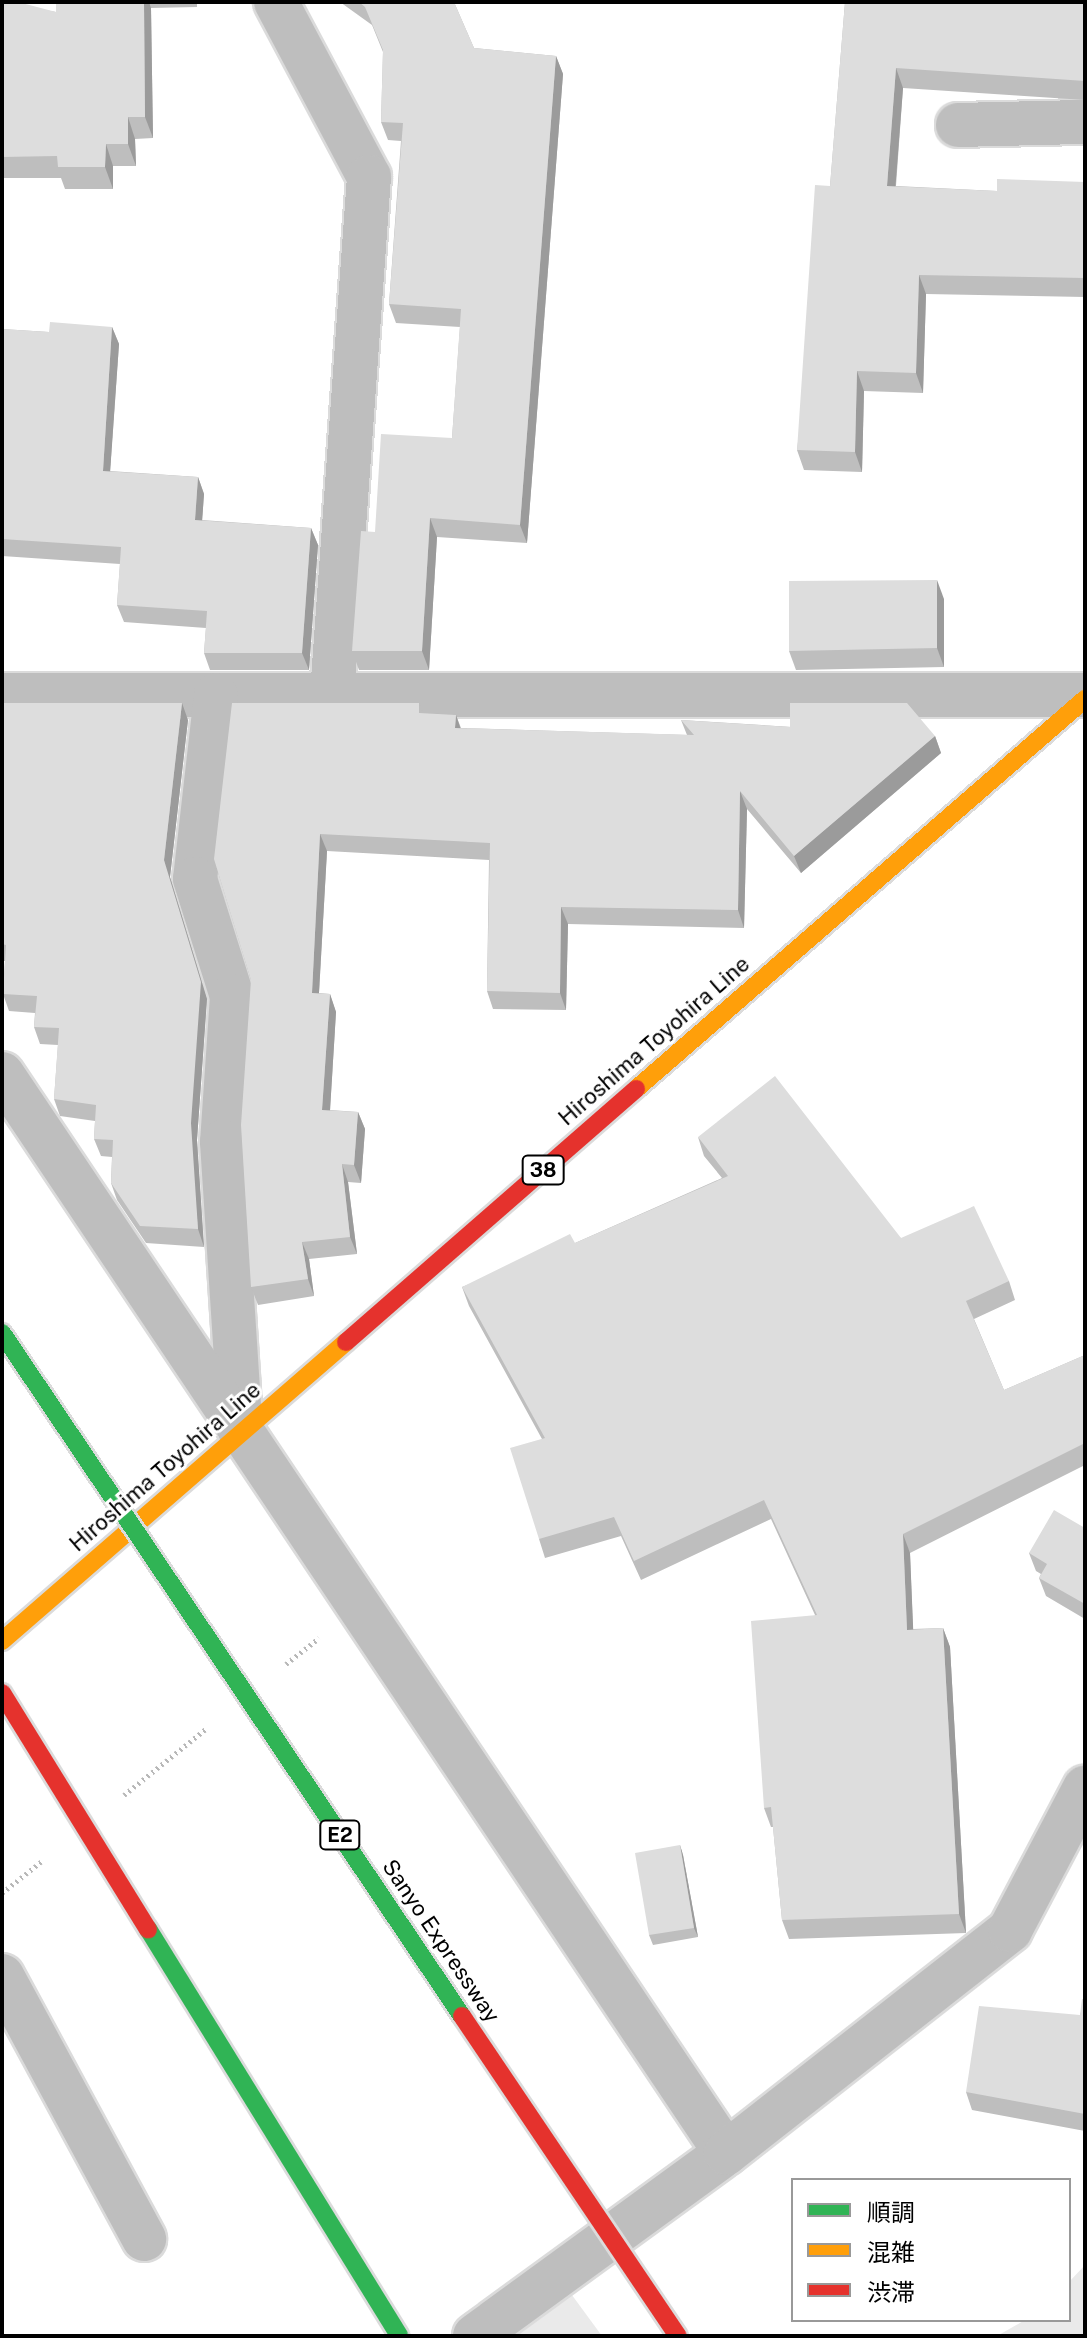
<!DOCTYPE html>
<meta charset="utf-8">
<style>
body{margin:0}
#map{position:relative;width:1087px;height:2338px;overflow:hidden;background:#fff;font-family:"Public Sans","Noto Sans JP",sans-serif}
div>[style]{position:absolute}
.green>*{inset:0;background:#eaeaea}
.path>*{height:5px;margin-top:-2.5px;transform-origin:0;background:repeating-linear-gradient(90deg,#b8b8b8 0 2px,transparent 0 6px)}
.roads{filter:drop-shadow(2px 0 #dbdbdb) drop-shadow(-2px 0 #dbdbdb) drop-shadow(0 2px #dbdbdb) drop-shadow(0 -2px #dbdbdb)}
.street>*{height:44px;margin:-22px;padding:0 22px;transform-origin:22px;border-radius:22px;background:#bebebe}
.slow>*{height:18px;margin:-9px;padding:0 9px;transform-origin:9px;border-radius:9px;background:#ff9f0a}
.jam>*{height:18px;margin:-9px;padding:0 9px;transform-origin:9px;border-radius:9px;background:#e5322d}
.bridges{filter:drop-shadow(2px 0 #dbdbdb) drop-shadow(-2px 0 #dbdbdb) drop-shadow(0 2px #dbdbdb) drop-shadow(0 -2px #dbdbdb)}
.fast-bridge>*{height:18px;margin:-9px;padding:0 9px;transform-origin:9px;border-radius:9px;background:#30b455}
.jam-bridge>*{height:18px;margin:-9px;padding:0 9px;transform-origin:9px;border-radius:9px;background:#e5322d}
.wall>*{inset:0;background:#bebebe}
.shaded-wall>*{inset:0;background:#9b9b9b}
.building>*{inset:0;background:#ddd}
span{translate:-50% -50%;white-space:nowrap;text-align:center;line-height:1.15;-webkit-text-stroke:6px #fff;paint-order:stroke}
.shield-label span{padding:2px 6px;background:#fff;border:2px solid;border-radius:6px;-webkit-text-stroke-width:0}
.shield-label{font-size:20px;color:#000;font-weight:700}
.street-label{font-size:22px;color:#000}
.frame{position:absolute;inset:0;border:4px solid #000;pointer-events:none}
.legend{position:absolute;left:791px;top:2178px;width:280px;height:144px;box-sizing:border-box;background:#fff;border:2px solid #999;margin:0;padding:10px 14px;list-style:none;font-size:24px;color:#000}
.legend li{display:flex;align-items:center;gap:16px;height:40px}
.legend b{width:40px;border:2px solid #999}
</style>
<div id="map">
<div class="green">
<i style="clip-path:polygon(1085px 2265px,1085px 2336px,997px 2336px,1025px 2320px,1069px 2320px,1069px 2282px)"></i>
<i style="clip-path:polygon(569px 2291px,602px 2336px,500px 2336px)"></i>
</div>
<div class="path">
<i style="left:286px;top:1664px;width:42px;rotate:-38.2deg"></i>
<i style="left:124px;top:1795px;width:107px;rotate:-38.9deg"></i>
<i style="left:2px;top:1893px;width:51px;rotate:-38.7deg"></i>
</div>
<div class="roads">
<div class="street">
<i style="left:276px;top:2px;width:198px;rotate:62deg"></i>
<i style="left:369px;top:177px;width:518px;rotate:94.09deg"></i>
<i style="left:958px;top:125px;width:127px;rotate:-1.4deg"></i>
<i style="left:2px;top:695px;width:1083px"></i>
<i style="left:216px;top:695px;width:185px;rotate:96.5deg"></i>
<i style="left:195px;top:879px;width:123px;rotate:72.5deg"></i>
<i style="left:232px;top:996px;width:146px;rotate:93.9deg"></i>
<i style="left:222px;top:1142px;width:291px;rotate:86.3deg"></i>
<i style="left:2px;top:1074px;width:1299px;rotate:56.14deg"></i>
<i style="left:2px;top:1976px;width:299px;rotate:61.6deg"></i>
<i style="left:475px;top:2336px;width:311px;rotate:-36.1deg"></i>
<i style="left:726px;top:2153px;width:361px;rotate:-38.1deg"></i>
<i style="left:1010px;top:1930px;width:161px;rotate:-62.2deg"></i>
</div>
<div class="slow">
<i style="left:636px;top:1089px;width:595px;rotate:-40.98deg"></i>
<i style="left:2px;top:1641px;width:456px;rotate:-41deg"></i>
</div>
<div class="jam">
<i style="left:346px;top:1342px;width:385px;rotate:-41.1deg"></i>
</div>
</div>
<div class="bridges">
<div class="fast-bridge">
<i style="left:2px;top:1333px;width:823px;rotate:56.04deg"></i>
<i style="left:148px;top:1929px;width:478px;rotate:58.3deg"></i>
</div>
<div class="jam-bridge">
<i style="left:2px;top:1693px;width:278px;rotate:58.3deg"></i>
<i style="left:462px;top:2016px;width:386px;rotate:56deg"></i>
</div>
</div>
<div class="wall">
<i style="clip-path:polygon(2px 2px,56px 12px,56px 2px,197px 2px,197px 7px,151px 8px,153px 138px,135px 139px,136px 166px,113px 166px,113px 189px,65px 189px,61px 178px,2px 178px)"></i>
<i style="clip-path:polygon(340px 2px,454px 2px,474px 48px,556px 56px,563px 74px,527px 543px,437px 537px,429px 670px,359px 670px,352px 651px,375px 532px,452px 438px,460px 327px,396px 323px,389px 304px,401px 141px,388px 140px,381px 122px,383px 52px,372px 25px)"></i>
<i style="clip-path:polygon(845px 2px,1085px 2px,1085px 100px,903px 88px,896px 186px,997px 191px,1085px 182px,1085px 297px,926px 294px,923px 393px,864px 391px,862px 472px,804px 470px,797px 450px,830px 186px)"></i>
<i style="clip-path:polygon(112px 327px,119px 344px,110px 471px,198px 477px,204px 494px,202px 520px,311px 528px,318px 545px,309px 670px,210px 670px,204px 653px,206px 628px,124px 622px,117px 605px,120px 564px,2px 556px,2px 563px,2px 329px,49px 332px)"></i>
<i style="clip-path:polygon(944px 599px,944px 667px,796px 670px,789px 651px)"></i>
<i style="clip-path:polygon(2px 703px,188px 720px,170px 877px,207px 999px,197px 1140px,204px 1247px,146px 1243px,117px 1200px,111px 1183px,112px 1157px,101px 1156px,94px 1139px,95px 1121px,60px 1116px,54px 1099px,58px 1045px,40px 1044px,34px 1027px,35px 1013px,9px 1011px,3px 994px,5px 961px,2px 961px)"></i>
<i style="clip-path:polygon(419px 703px,423px 713px,456px 715px,461px 728px,687px 735px,681px 720px,935px 736px,941px 753px,801px 873px,747px 809px,744px 928px,568px 924px,566px 1010px,493px 1009px,487px 991px,489px 860px,327px 851px,319px 993px,330px 994px,336px 1012px,330px 1110px,358px 1112px,365px 1129px,361px 1183px,348px 1182px,357px 1254px,309px 1259px,314px 1296px,258px 1305px,251px 1287px,251px 980px,214px 859px)"></i>
<i style="clip-path:polygon(698px 1137px,901px 1238px,1009px 1281px,1015px 1300px,974px 1319px,1004px 1390px,1085px 1355px,1085px 1465px,910px 1553px,913px 1629px,943px 1628px,950px 1647px,966px 1933px,789px 1939px,782px 1920px,773px 1827px,771px 1827px,764px 1808px,815px 1615px,771px 1519px,641px 1580px,621px 1536px,545px 1558px,539px 1539px,542px 1439px,469px 1306px,462px 1287px,575px 1243px,722px 1178px,704px 1156px)"></i>
<i style="clip-path:polygon(1085px 1528px,1085px 1619px,1046px 1596px,1039px 1578px,1041px 1574px,1036px 1571px,1029px 1553px)"></i>
<i style="clip-path:polygon(680px 1845px,683px 1855px,698px 1937px,653px 1945px,649px 1935px)"></i>
<i style="clip-path:polygon(1085px 2000px,1085px 2131px,972px 2110px,966px 2092px,1080px 2015px)"></i>
</div>
<div class="shaded-wall">
<i style="clip-path:polygon(144px 2px,149px 2px,151px 8px,153px 138px,145px 117px)"></i>
<i style="clip-path:polygon(556px 56px,563px 74px,527px 543px,520px 525px)"></i>
<i style="clip-path:polygon(896px 68px,903px 88px,894px 205px,887px 186px)"></i>
<i style="clip-path:polygon(128px 117px,135px 139px,136px 166px,128px 144px)"></i>
<i style="clip-path:polygon(106px 144px,113px 166px,113px 189px,105px 167px)"></i>
<i style="clip-path:polygon(919px 275px,926px 294px,923px 393px,916px 373px)"></i>
<i style="clip-path:polygon(112px 327px,119px 344px,109px 488px,103px 471px)"></i>
<i style="clip-path:polygon(857px 371px,864px 391px,862px 472px,855px 452px)"></i>
<i style="clip-path:polygon(198px 477px,204px 494px,201px 537px,195px 520px)"></i>
<i style="clip-path:polygon(430px 518px,437px 537px,429px 670px,422px 651px)"></i>
<i style="clip-path:polygon(311px 528px,318px 545px,309px 670px,302px 653px)"></i>
<i style="clip-path:polygon(937px 580px,944px 599px,944px 667px,937px 648px)"></i>
<i style="clip-path:polygon(182px 703px,188px 720px,170px 877px,207px 999px,197px 1140px,204px 1247px,198px 1229px,164px 860px)"></i>
<i style="clip-path:polygon(456px 715px,462px 733px,455px 728px)"></i>
<i style="clip-path:polygon(935px 736px,941px 753px,801px 873px,794px 856px)"></i>
<i style="clip-path:polygon(740px 791px,747px 809px,744px 928px,738px 910px)"></i>
<i style="clip-path:polygon(320px 834px,327px 851px,318px 1010px,312px 993px)"></i>
<i style="clip-path:polygon(561px 907px,568px 924px,566px 1010px,560px 993px)"></i>
<i style="clip-path:polygon(330px 994px,336px 1012px,329px 1127px,322px 1110px)"></i>
<i style="clip-path:polygon(358px 1112px,365px 1129px,361px 1183px,354px 1165px)"></i>
<i style="clip-path:polygon(342px 1164px,348px 1182px,357px 1254px,350px 1237px)"></i>
<i style="clip-path:polygon(302px 1242px,309px 1259px,314px 1296px,308px 1279px)"></i>
<i style="clip-path:polygon(903px 1534px,910px 1553px,914px 1649px,907px 1630px)"></i>
<i style="clip-path:polygon(943px 1628px,950px 1647px,966px 1933px,959px 1914px)"></i>
<i style="clip-path:polygon(680px 1845px,683px 1855px,698px 1937px,694px 1928px)"></i>
</div>
<div class="building">
<i style="clip-path:polygon(2px 2px,18px 2px,56px 12px,56px 2px,144px 2px,145px 117px,128px 117px,128px 144px,106px 144px,105px 167px,58px 167px,57px 156px,2px 157px)"></i>
<i style="clip-path:polygon(359px 2px,454px 2px,474px 48px,556px 56px,520px 525px,430px 518px,422px 651px,352px 651px,361px 531px,375px 532px,381px 434px,452px 438px,461px 309px,389px 304px,403px 123px,381px 122px,383px 50px,365px 7px)"></i>
<i style="clip-path:polygon(845px 2px,1085px 2px,1085px 81px,896px 68px,887px 186px,997px 191px,997px 179px,1085px 182px,1085px 278px,919px 275px,916px 373px,857px 371px,855px 452px,797px 450px,815px 185px,830px 186px)"></i>
<i style="clip-path:polygon(50px 322px,112px 327px,103px 471px,198px 477px,195px 520px,311px 528px,302px 653px,204px 653px,207px 611px,117px 605px,121px 547px,2px 539px,2px 329px,49px 332px)"></i>
<i style="clip-path:polygon(937px 580px,937px 648px,789px 651px,789px 581px)"></i>
<i style="clip-path:polygon(2px 703px,182px 703px,164px 860px,201px 982px,191px 1123px,198px 1229px,140px 1226px,111px 1183px,113px 1140px,94px 1139px,96px 1105px,54px 1099px,59px 1028px,34px 1027px,37px 996px,3px 994px,6px 945px,2px 944px)"></i>
<i style="clip-path:polygon(232px 703px,419px 703px,419px 713px,456px 715px,455px 728px,694px 735px,681px 720px,790px 727px,790px 703px,907px 703px,935px 736px,794px 856px,740px 791px,738px 910px,561px 907px,560px 993px,487px 991px,490px 843px,320px 834px,312px 993px,330px 994px,322px 1110px,358px 1112px,354px 1165px,342px 1164px,350px 1237px,302px 1242px,308px 1279px,251px 1287px,241px 1125px,251px 980px,214px 859px)"></i>
<i style="clip-path:polygon(775px 1076px,901px 1238px,974px 1206px,1009px 1281px,966px 1301px,1004px 1390px,1085px 1355px,1085px 1443px,903px 1534px,907px 1630px,943px 1628px,959px 1914px,782px 1920px,771px 1807px,764px 1808px,751px 1621px,817px 1615px,764px 1500px,634px 1561px,614px 1517px,539px 1539px,510px 1448px,545px 1438px,462px 1287px,570px 1234px,575px 1243px,728px 1176px,698px 1137px)"></i>
<i style="clip-path:polygon(1054px 1510px,1085px 1528px,1085px 1604px,1039px 1578px,1047px 1564px,1029px 1553px)"></i>
<i style="clip-path:polygon(680px 1845px,694px 1928px,649px 1935px,635px 1853px)"></i>
<i style="clip-path:polygon(1082px 1999px,1085px 2000px,1085px 2114px,966px 2092px,979px 2006px,1080px 2015px)"></i>
</div>
<div class="shield-label">
<span style="left:543px;top:1170px">38</span>
<span style="left:340px;top:1835px">E2</span>
</div>
<div class="street-label">
<span style="left:654px;top:1041px;rotate:-41deg">Hiroshima Toyohira Line</span>
<span style="left:165px;top:1467px;rotate:-41deg">Hiroshima Toyohira Line</span>
<span style="left:441px;top:1941px;rotate:56deg">Sanyo Expressway</span>
</div>
<div class="frame"></div>
<ul class="legend">
<li><b style="height:10px;background:#30b455"></b>順調</li>
<li><b style="height:10px;background:#ff9f0a"></b>混雑</li>
<li><b style="height:10px;background:#e5322d"></b>渋滞</li>
</ul>
</div>
